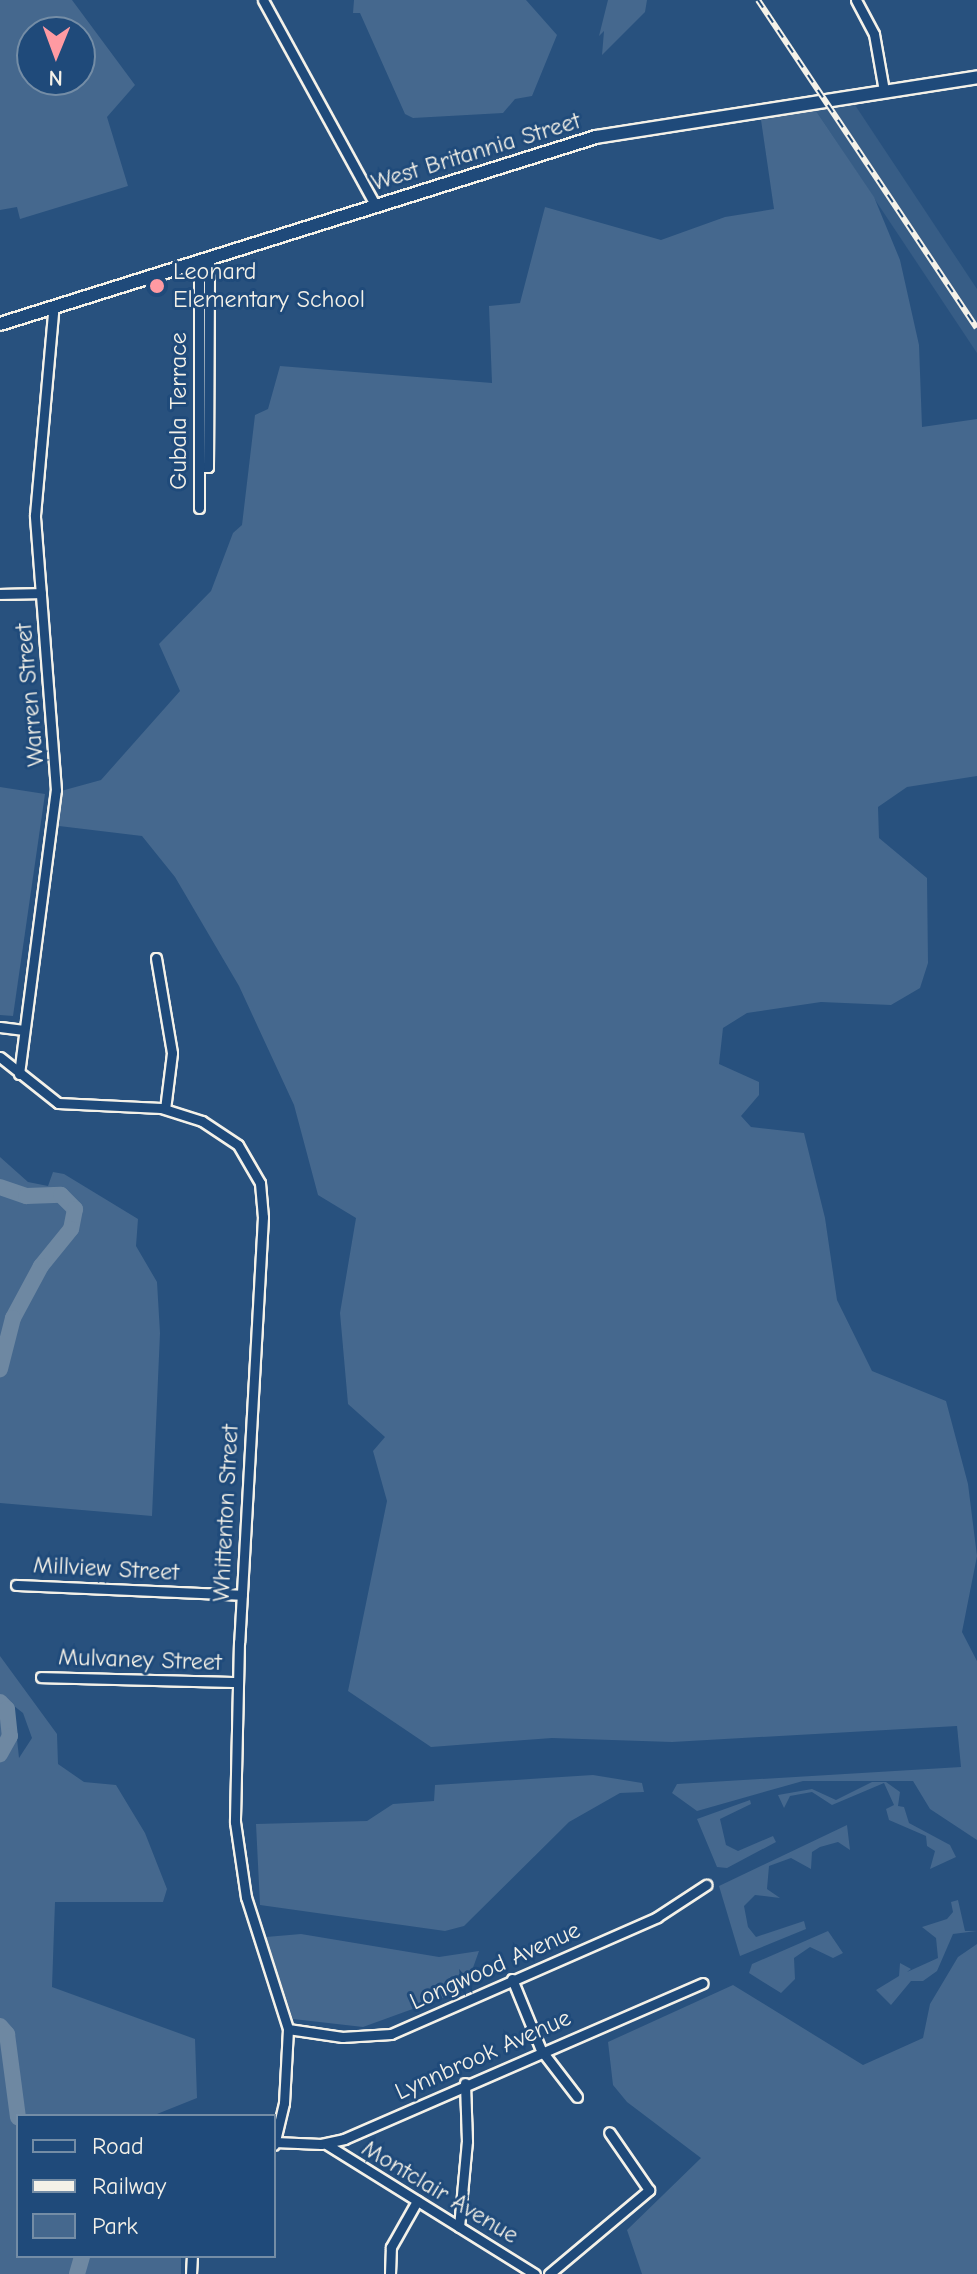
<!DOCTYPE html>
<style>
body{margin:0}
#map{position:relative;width:977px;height:2274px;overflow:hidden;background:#28517e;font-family:"Comic Neue",sans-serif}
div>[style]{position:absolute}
.built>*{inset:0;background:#375d86}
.green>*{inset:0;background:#45688e}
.river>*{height:16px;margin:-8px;padding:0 8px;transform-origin:8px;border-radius:8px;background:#6e88a2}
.roads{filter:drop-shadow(2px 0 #f4f1e8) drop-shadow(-2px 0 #f4f1e8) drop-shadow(0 2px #f4f1e8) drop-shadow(0 -2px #f4f1e8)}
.street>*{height:9px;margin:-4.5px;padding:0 4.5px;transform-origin:4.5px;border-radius:4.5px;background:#1f4a7a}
.secondary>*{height:12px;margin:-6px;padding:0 6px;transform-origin:6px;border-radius:6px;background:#1f4a7a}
.rail>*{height:6px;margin-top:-3px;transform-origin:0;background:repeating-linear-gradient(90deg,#1f4a7a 0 9px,#f4f1e8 0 18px);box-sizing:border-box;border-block:2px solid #f4f1e8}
.dots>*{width:22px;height:22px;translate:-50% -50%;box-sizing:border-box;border:4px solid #1f4a7a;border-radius:50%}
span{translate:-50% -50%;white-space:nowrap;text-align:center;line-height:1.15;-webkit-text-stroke:6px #1f4a7a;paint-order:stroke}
.street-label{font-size:24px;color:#f4f1e8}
.poi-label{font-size:24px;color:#f4f1e8}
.left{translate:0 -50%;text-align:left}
.legend{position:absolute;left:16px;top:2114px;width:260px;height:144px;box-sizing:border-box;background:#1f4a7a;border:2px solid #748da6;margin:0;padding:10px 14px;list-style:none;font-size:24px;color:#f4f1e8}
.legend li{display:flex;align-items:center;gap:16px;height:40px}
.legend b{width:40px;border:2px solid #748da6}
.north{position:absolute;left:16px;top:16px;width:80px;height:80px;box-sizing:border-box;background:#1f4a7a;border:2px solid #748da6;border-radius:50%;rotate:181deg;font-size:22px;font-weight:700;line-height:32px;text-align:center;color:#f4f1e8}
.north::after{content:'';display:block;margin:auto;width:28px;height:36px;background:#ff9aa2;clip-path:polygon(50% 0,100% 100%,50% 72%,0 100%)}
</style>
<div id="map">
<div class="built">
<i style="clip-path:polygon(853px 102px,977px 289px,977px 353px,814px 108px)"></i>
</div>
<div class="green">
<i style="clip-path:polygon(evenodd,0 0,72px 0,135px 85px,107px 117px,128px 186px,20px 219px,17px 207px,0 210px,0 0,80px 32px,80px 80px,32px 80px,32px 32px,80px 32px)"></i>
<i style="clip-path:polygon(354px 0,526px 0,557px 35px,532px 96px,515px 99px,503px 113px,413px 118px,405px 114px,360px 13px,353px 13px)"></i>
<i style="clip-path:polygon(608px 0,647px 0,645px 12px,602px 55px,604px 31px,599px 36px)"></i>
<i style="clip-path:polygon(814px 108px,874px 197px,900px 260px,919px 345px,922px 427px,977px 419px,977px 776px,907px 787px,878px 807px,879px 838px,927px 878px,928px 963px,920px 988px,891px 1005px,821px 1002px,747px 1013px,723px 1028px,719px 1064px,759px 1082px,759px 1095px,741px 1116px,751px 1127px,804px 1133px,825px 1218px,837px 1300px,872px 1371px,946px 1401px,968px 1484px,977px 1556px,962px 1632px,977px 1661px,977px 1840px,930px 1809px,913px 1781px,803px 1781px,697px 1811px,672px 1793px,677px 1784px,961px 1767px,957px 1726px,672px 1742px,552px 1738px,431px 1747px,348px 1691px,387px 1501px,373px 1451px,385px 1437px,348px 1404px,340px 1313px,356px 1218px,318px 1195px,294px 1105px,239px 986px,175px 877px,142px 836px,59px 826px,61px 791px,101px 780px,180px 691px,159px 644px,211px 591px,233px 533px,242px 525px,255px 415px,268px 409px,280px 366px,492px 383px,489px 306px,520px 303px,545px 207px,661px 240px,725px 217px,774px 209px,761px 120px)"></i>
<i style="clip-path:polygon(0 787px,45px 794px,13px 1016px,0 1015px)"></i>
<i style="clip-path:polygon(0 1157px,28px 1182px,48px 1186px,53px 1172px,64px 1174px,138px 1219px,136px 1246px,157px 1282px,160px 1333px,152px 1516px,0 1503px)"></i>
<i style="clip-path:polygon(0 1656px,57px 1734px,58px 1764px,84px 1782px,116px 1785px,145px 1833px,167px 1889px,163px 1902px,55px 1902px,52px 1987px,195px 2039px,197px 2098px,152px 2116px,18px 2116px,18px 2256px,181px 2256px,181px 2274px,0 2274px,0 1699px,16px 1729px,19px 1758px,32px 1738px,23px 1713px,0 1695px)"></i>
<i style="clip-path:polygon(593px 1775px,642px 1783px,644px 1792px,620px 1793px,569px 1822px,464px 1926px,445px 1931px,260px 1905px,256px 1824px,367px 1821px,393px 1804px,434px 1801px,435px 1785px)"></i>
<i style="clip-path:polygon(872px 1782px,886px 1782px,900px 1792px,898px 1806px,904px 1807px,909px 1823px,950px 1845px,956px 1857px,930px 1869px,935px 1851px,927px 1846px,926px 1836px,889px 1820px,886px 1809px,894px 1805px,884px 1783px,832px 1805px,812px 1792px,790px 1796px,784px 1808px,778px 1795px,812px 1789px,836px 1800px)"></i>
<i style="clip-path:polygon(750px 1800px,751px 1804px,720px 1819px,726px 1845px,738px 1851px,773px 1836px,776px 1842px,727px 1868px,717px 1867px,697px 1819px)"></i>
<i style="clip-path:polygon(847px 1825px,850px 1850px,838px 1842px,820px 1847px,812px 1852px,811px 1869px,791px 1858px,769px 1866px,767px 1889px,780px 1898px,755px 1895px,744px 1906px,748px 1927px,756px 1937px,804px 1921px,806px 1929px,740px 1956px,719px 1886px)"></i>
<i style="clip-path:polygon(958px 1900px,965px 1931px,977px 1931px,953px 1934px,937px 1971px,923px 1981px,911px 1981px,891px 2005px,876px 1990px,899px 1976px,900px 1963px,911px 1969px,907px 1972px,938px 1958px,936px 1938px,922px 1927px,947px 1919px,953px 1912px,951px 1902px)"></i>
<i style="clip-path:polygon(828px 1931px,843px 1953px,833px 1958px,810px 1947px,794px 1958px,795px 1979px,781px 1993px,749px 1973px,752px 1964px)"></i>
<i style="clip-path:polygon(301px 1934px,439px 1957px,479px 1951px,465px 1990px,363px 2027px,293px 2019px,266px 1937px)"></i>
<i style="clip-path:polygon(977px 1944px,977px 2274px,642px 2274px,627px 2230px,701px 2158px,627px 2102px,613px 2085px,608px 2042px,733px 1985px,863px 2065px,923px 2038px,930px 2004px,958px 1957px)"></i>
</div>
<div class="river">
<i style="left:0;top:1187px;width:28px;rotate:19deg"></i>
<i style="left:26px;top:1196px;width:35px;rotate:-2deg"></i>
<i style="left:61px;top:1195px;width:20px;rotate:45deg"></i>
<i style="left:75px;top:1209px;width:20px;rotate:101deg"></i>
<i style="left:71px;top:1229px;width:48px;rotate:129deg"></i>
<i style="left:41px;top:1266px;width:59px;rotate:118.3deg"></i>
<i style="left:13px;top:1318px;width:53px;rotate:104.3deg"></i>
<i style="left:0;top:1702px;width:10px;rotate:45deg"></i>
<i style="left:7px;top:1709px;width:27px;rotate:84deg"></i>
<i style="left:10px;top:1736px;width:21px;rotate:119deg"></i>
<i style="left:0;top:2026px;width:11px;rotate:49deg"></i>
<i style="left:7px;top:2034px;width:84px;rotate:82.5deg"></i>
<i style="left:77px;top:2274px;width:19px;rotate:-74deg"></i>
</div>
<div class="roads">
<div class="street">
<i style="left:263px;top:0;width:235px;rotate:61.3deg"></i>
<i style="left:856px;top:0;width:38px;rotate:62deg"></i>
<i style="left:874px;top:34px;width:58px;rotate:80deg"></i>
<i style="left:199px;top:467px;width:9px"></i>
<i style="left:208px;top:467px;width:205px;rotate:-89.7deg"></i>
<i style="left:199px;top:508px;width:243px;rotate:-90deg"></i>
<i style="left:0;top:594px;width:41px;rotate:-1.4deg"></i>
<i style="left:156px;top:958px;width:96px;rotate:80.4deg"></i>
<i style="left:172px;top:1053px;width:56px;rotate:97.1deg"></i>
<i style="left:0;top:1027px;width:24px;rotate:7deg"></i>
<i style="left:0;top:1057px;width:74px;rotate:38.4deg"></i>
<i style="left:58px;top:1103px;width:103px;rotate:2.8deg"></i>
<i style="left:161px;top:1108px;width:43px;rotate:17.6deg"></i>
<i style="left:202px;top:1121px;width:43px;rotate:33.7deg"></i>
<i style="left:238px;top:1145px;width:44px;rotate:59.9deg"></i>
<i style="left:260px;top:1183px;width:34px;rotate:85deg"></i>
<i style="left:263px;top:1217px;width:426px;rotate:93.2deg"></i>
<i style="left:239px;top:1642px;width:180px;rotate:91.3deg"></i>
<i style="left:235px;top:1822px;width:76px;rotate:81.7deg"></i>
<i style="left:246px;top:1897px;width:139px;rotate:72.3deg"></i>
<i style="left:288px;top:2029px;width:74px;rotate:93.1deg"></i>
<i style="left:284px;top:2103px;width:43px;rotate:103.4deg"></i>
<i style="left:19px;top:1074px;width:286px;rotate:-82.6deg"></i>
<i style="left:56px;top:790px;width:276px;rotate:-94.4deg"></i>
<i style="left:35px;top:515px;width:204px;rotate:-84.9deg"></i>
<i style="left:16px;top:1585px;width:226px;rotate:2.5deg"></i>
<i style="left:41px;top:1677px;width:197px;rotate:1.5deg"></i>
<i style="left:512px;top:1979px;width:77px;rotate:67.8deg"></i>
<i style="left:541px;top:2050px;width:59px;rotate:52.5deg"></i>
<i style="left:288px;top:2029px;width:55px;rotate:8.4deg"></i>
<i style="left:342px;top:2037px;width:49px;rotate:-3.5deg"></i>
<i style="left:391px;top:2034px;width:291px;rotate:-23.7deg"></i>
<i style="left:657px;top:1917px;width:59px;rotate:-33.1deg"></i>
<i style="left:275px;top:2142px;width:46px;rotate:2.5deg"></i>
<i style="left:321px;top:2144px;width:24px;rotate:-12deg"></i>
<i style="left:344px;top:2139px;width:391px;rotate:-23.5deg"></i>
<i style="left:326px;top:2144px;width:246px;rotate:31.9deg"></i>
<i style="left:459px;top:2227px;width:86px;rotate:-84.7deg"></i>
<i style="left:467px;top:2141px;width:58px;rotate:-92deg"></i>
<i style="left:191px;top:2274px;width:18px;rotate:-87deg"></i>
<i style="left:390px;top:2274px;width:27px;rotate:-88deg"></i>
<i style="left:391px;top:2247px;width:53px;rotate:-60.5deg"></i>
<i style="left:549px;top:2274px;width:131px;rotate:-40deg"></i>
<i style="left:649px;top:2190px;width:70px;rotate:-124.6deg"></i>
</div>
<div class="secondary">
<i style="left:0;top:324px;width:625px;rotate:-17.42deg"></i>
<i style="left:596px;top:137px;width:386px;rotate:-8.9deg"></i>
</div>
</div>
<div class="rail">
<i style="left:758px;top:0;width:394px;rotate:56.3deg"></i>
</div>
<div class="dots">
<i style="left:157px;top:286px;background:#ff9aa2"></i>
</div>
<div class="street-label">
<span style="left:476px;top:152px;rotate:-17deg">West Britannia Street</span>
<span style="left:179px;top:411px;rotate:-90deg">Gubala Terrace</span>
<span style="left:30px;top:695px;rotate:-95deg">Warren Street</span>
<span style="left:226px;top:1513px;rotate:-87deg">Whittenton Street</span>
<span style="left:106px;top:1569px;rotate:3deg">Millview Street</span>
<span style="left:140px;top:1660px;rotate:2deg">Mulvaney Street</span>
<span style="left:495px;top:1966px;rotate:-24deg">Longwood Avenue</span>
<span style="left:483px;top:2055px;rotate:-24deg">Lynnbrook Avenue</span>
<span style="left:440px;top:2192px;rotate:31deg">Montclair Avenue</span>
</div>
<div class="poi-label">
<span class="left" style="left:173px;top:286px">Leonard<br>Elementary School</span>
</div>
<ul class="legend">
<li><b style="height:10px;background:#1f4a7a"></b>Road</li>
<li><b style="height:10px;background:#f4f1e8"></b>Railway</li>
<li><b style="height:22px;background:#45688e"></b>Park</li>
</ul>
<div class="north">N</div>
</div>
